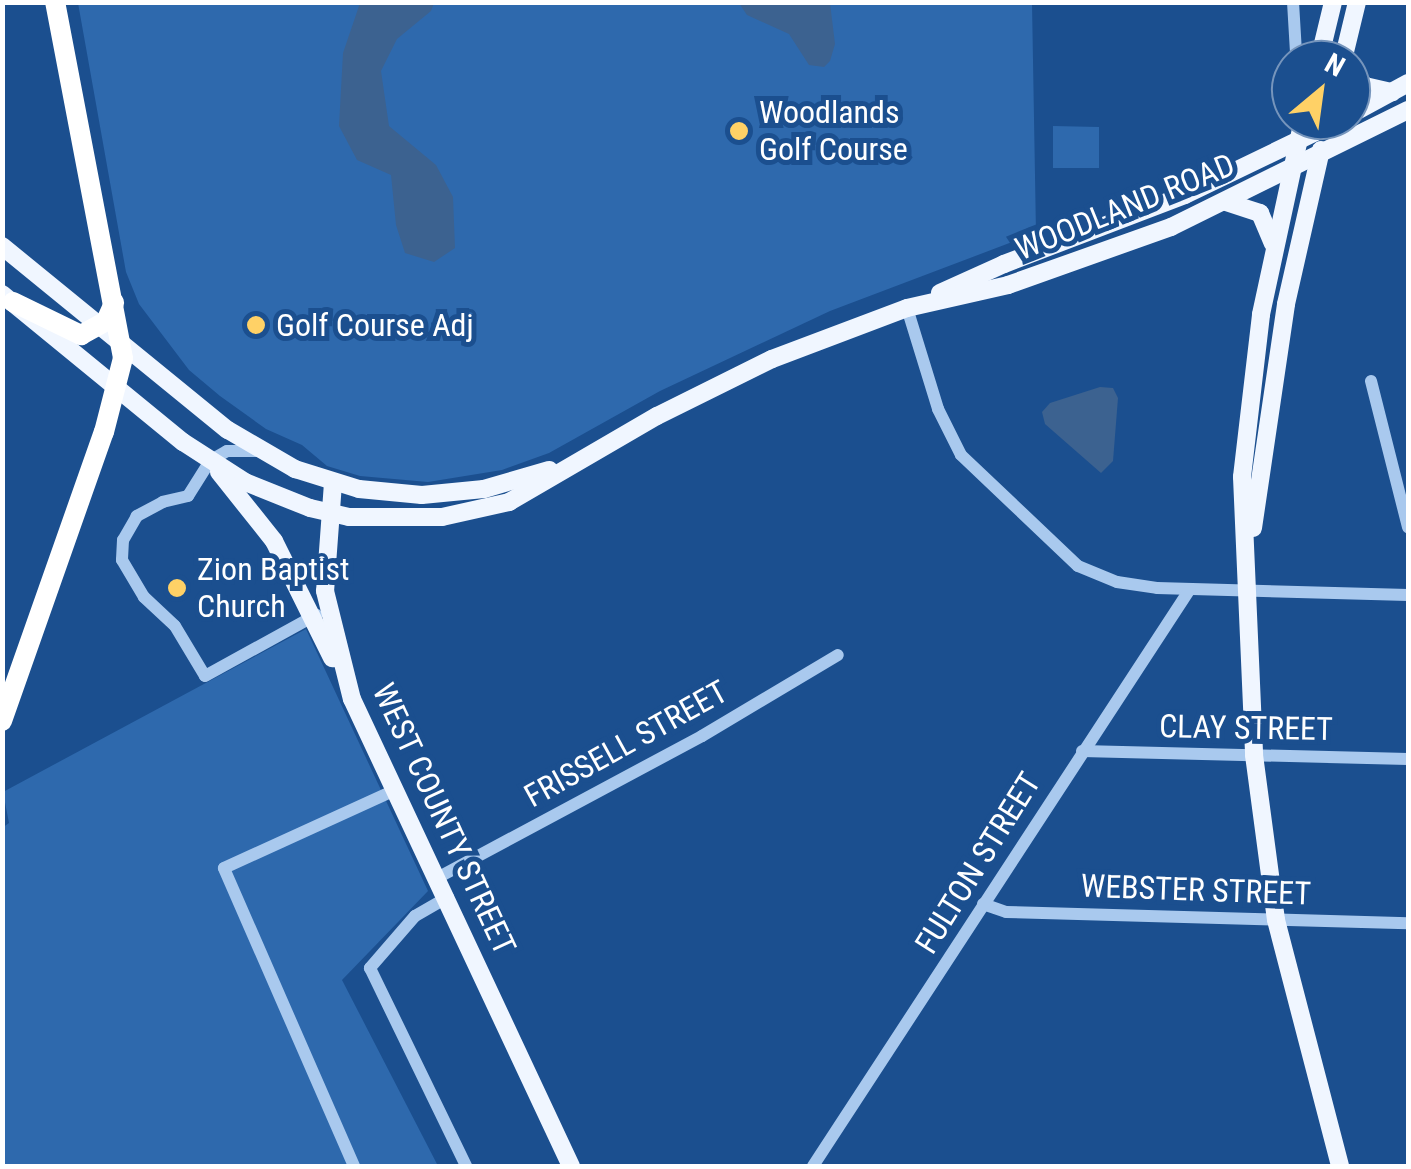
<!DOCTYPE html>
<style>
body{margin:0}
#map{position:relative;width:1411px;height:1169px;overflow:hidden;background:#1b4f8f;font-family:"Roboto Condensed",sans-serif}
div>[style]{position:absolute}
.green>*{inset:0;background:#2e69ad}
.water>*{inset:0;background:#3c6290}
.minor>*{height:12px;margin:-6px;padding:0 6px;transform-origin:6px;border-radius:6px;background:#a9c9ee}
.major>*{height:18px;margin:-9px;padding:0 9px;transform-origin:9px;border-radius:9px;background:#f0f6ff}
.highway>*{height:20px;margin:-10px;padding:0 10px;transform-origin:10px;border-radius:10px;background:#fff}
.dots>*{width:28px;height:28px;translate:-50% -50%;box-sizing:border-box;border:5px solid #1b4f8f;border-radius:50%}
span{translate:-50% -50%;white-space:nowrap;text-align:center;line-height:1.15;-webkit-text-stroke:10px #1b4f8f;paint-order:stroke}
.poi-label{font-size:32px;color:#fff}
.left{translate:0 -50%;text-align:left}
.street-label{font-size:32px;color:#fff}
.frame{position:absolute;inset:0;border:5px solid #fff;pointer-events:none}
.north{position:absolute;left:1271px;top:40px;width:100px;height:100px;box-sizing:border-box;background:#1b4f8f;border:2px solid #7695bc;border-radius:50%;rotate:29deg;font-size:28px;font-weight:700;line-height:40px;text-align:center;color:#fff}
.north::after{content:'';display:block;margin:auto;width:35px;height:45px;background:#ffd166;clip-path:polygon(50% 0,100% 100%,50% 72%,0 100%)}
</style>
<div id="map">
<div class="green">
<i style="clip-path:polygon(78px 3px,1032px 3px,1036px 233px,830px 311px,660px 391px,549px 453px,502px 470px,428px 482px,360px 476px,327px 466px,302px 445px,266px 429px,220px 396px,189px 370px,139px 304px,126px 272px)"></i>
<i style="clip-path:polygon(1053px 126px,1099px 127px,1099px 168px,1053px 168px)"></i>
<i style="clip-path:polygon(306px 629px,428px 891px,342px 980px,438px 1166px,3px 1166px,2px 828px,9px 823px,3px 792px)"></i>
</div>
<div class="water">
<i style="clip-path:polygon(360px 3px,434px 3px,431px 11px,397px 39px,381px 71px,389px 126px,436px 165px,453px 197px,455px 248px,434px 262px,405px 253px,396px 225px,391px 175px,357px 160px,339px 126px,343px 53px)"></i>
<i style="clip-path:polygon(739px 3px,830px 3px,835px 44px,830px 61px,824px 67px,809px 65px,789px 34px,747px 15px)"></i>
<i style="clip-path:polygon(1100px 387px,1113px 388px,1118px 398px,1113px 461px,1101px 473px,1045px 424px,1042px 412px,1050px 403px)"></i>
</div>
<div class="minor">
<i style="left:1293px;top:2px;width:51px;rotate:86.6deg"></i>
<i style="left:1296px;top:53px;width:9px;rotate:54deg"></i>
<i style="left:907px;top:308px;width:106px;rotate:72.9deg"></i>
<i style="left:938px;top:409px;width:51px;rotate:63.4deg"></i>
<i style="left:961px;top:455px;width:161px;rotate:43.5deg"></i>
<i style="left:1078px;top:566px;width:42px;rotate:22.3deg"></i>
<i style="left:1117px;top:582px;width:40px;rotate:8.5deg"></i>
<i style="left:1157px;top:588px;width:251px;rotate:1.6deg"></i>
<i style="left:1371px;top:381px;width:151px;rotate:75.8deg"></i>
<i style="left:259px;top:451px;width:32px;rotate:180deg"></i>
<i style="left:227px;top:451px;width:20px;rotate:150deg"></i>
<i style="left:210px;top:461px;width:41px;rotate:122.2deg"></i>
<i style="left:188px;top:496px;width:26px;rotate:167deg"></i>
<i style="left:163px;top:502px;width:30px;rotate:152deg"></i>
<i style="left:137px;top:516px;width:28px;rotate:120deg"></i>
<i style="left:123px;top:540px;width:20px;rotate:93deg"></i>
<i style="left:122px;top:560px;width:43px;rotate:59.3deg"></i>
<i style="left:144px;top:597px;width:42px;rotate:43.1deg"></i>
<i style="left:175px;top:626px;width:58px;rotate:59deg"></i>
<i style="left:205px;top:676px;width:127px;rotate:-28.8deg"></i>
<i style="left:1082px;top:751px;width:326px;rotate:1.4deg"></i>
<i style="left:439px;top:877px;width:298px;rotate:-28.2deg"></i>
<i style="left:702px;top:736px;width:158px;rotate:-30.8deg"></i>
<i style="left:448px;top:897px;width:38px;rotate:150deg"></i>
<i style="left:415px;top:916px;width:69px;rotate:130.9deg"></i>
<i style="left:370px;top:968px;width:220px;rotate:64.1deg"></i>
<i style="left:983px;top:904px;width:24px;rotate:19deg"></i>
<i style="left:1006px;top:912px;width:402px;rotate:1.6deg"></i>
<i style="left:354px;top:1166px;width:325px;rotate:-113.6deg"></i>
<i style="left:224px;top:868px;width:188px;rotate:-24.5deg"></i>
<i style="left:813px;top:1166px;width:689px;rotate:-56.84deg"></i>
</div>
<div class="major">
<i style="left:1319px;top:60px;width:60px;rotate:-76.4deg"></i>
<i style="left:1343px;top:60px;width:60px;rotate:-76.4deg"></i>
<i style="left:1351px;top:71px;width:21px;rotate:47deg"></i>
<i style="left:1365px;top:86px;width:28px;rotate:13deg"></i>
<i style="left:1351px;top:114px;width:65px;rotate:-28.5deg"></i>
<i style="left:1303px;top:120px;width:199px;rotate:102.2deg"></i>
<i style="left:1261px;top:315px;width:163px;rotate:96.7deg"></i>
<i style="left:1242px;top:477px;width:278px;rotate:87.5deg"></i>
<i style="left:1254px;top:755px;width:166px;rotate:82.4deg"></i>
<i style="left:1276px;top:920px;width:254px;rotate:75.4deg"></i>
<i style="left:1226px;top:202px;width:36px;rotate:18deg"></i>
<i style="left:1260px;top:213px;width:33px;rotate:67deg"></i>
<i style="left:2px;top:246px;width:291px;rotate:39.2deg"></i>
<i style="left:228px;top:430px;width:78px;rotate:30.2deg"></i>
<i style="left:295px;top:469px;width:67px;rotate:17.4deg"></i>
<i style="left:359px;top:489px;width:63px;rotate:5.4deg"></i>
<i style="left:422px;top:495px;width:62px;rotate:-5.5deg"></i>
<i style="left:484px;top:489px;width:68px;rotate:-16.3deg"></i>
<i style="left:940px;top:293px;width:70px;rotate:-24.4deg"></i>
<i style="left:1004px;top:264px;width:194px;rotate:-20.9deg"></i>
<i style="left:1185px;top:195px;width:173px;rotate:-25.7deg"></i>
<i style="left:2px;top:294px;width:234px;rotate:39.3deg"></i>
<i style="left:183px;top:442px;width:74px;rotate:32.8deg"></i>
<i style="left:245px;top:482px;width:70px;rotate:21.8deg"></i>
<i style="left:310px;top:508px;width:40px;rotate:13deg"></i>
<i style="left:349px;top:517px;width:93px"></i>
<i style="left:442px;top:517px;width:69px;rotate:-12.6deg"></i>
<i style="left:509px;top:502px;width:171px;rotate:-30.2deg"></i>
<i style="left:657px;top:416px;width:128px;rotate:-26.4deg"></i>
<i style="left:772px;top:359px;width:144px;rotate:-20.7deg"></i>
<i style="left:907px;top:308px;width:104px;rotate:-12.8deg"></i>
<i style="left:1008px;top:285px;width:173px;rotate:-19.6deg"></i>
<i style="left:1171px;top:227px;width:264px;rotate:-26.3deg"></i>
<i style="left:219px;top:472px;width:88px;rotate:51.4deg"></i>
<i style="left:274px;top:541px;width:131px;rotate:63.6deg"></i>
<i style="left:333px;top:483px;width:108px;rotate:94.2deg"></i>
<i style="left:325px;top:591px;width:111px;rotate:76deg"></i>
<i style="left:352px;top:699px;width:516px;rotate:64.88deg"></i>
<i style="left:1253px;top:528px;width:226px;rotate:-81.6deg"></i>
<i style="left:1286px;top:304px;width:158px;rotate:-77.2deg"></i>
</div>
<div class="highway">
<i style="left:13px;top:302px;width:76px;rotate:25.9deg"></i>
<i style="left:81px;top:335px;width:29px;rotate:-29deg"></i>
<i style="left:106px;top:321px;width:20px;rotate:-66deg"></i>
<i style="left:2px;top:721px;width:306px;rotate:-70.6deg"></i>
<i style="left:104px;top:432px;width:76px;rotate:-75.6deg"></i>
<i style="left:123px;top:358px;width:362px;rotate:-100.8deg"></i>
</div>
<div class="dots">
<i style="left:739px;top:131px;background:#ffd166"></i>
<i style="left:256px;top:325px;background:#ffd166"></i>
<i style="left:177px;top:588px;background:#ffd166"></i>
</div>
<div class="poi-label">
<span class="left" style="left:759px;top:131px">Woodlands<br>Golf Course</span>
<span class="left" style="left:276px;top:325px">Golf Course Adj</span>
<span class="left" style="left:197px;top:588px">Zion Baptist<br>Church</span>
</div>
<div class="street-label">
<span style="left:1125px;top:207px;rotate:-22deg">WOODLAND ROAD</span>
<span style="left:1246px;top:728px;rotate:1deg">CLAY STREET</span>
<span style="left:626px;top:744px;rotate:-29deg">FRISSELL STREET</span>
<span style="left:444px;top:819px;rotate:65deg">WEST COUNTY STREET</span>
<span style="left:978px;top:863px;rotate:-58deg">FULTON STREET</span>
<span style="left:1196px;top:890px;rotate:2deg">WEBSTER STREET</span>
</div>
<div class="frame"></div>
<div class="north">N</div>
</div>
